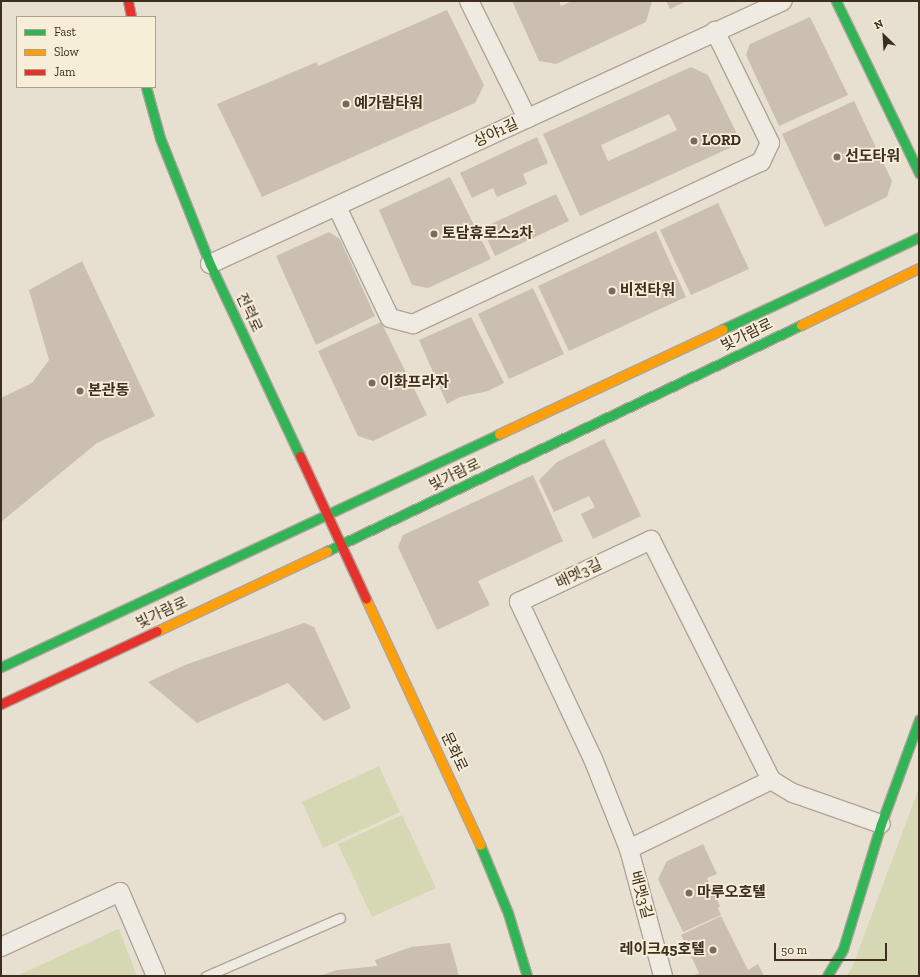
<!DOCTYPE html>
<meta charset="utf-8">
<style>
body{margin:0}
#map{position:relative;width:920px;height:977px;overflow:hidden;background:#e7e0d1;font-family:"Zilla Slab","Noto Sans KR",serif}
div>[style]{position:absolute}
.green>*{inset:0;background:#d6d7b3}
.building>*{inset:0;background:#cbbfb2}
.roads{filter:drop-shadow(1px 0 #ada599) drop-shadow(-1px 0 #ada599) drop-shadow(0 1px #ada599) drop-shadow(0 -1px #ada599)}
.lane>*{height:9px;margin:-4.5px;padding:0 4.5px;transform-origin:4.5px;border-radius:4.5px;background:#efebe3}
.street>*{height:18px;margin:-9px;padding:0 9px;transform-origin:9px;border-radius:9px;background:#efebe3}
.fast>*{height:9px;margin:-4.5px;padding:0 4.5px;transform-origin:4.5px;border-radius:4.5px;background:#30b455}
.slow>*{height:9px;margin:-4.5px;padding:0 4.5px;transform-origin:4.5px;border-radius:4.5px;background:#ff9f0a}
.jam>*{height:9px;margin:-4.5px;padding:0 4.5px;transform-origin:4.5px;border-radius:4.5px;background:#e5322d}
.dots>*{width:11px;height:11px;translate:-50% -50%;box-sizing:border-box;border:2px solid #f7eed8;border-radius:50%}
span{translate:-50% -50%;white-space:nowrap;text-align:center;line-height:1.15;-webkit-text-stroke:3.5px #f7eed8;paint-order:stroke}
.poi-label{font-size:15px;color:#3d2e20;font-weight:700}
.left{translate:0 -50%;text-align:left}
.right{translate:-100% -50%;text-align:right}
.street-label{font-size:15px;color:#3d2e20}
.frame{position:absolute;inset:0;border:2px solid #3d2e20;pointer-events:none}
.legend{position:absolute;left:16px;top:16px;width:140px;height:72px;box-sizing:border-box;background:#f7eed8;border:1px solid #ada18e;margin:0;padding:5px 7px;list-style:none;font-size:12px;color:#3d2e20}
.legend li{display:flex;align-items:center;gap:8px;height:20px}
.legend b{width:20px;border:1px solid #ada18e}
.north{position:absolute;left:864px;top:16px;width:40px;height:40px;-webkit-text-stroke:3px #f7eed8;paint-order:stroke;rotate:335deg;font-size:11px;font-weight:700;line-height:16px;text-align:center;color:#3d2e20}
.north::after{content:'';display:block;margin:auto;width:14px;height:18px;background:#3d2e20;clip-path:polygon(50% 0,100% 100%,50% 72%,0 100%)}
.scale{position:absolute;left:774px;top:943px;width:113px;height:18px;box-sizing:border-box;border:2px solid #3d2e20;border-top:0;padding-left:5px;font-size:12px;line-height:14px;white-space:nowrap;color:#3d2e20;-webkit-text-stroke:3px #f7eed8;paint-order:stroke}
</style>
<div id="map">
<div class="green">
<i style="clip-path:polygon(379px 766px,400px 812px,323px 848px,302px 802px)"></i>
<i style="clip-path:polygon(919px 788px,919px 976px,846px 976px,852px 968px)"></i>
<i style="clip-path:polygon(402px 815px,436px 888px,372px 917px,338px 844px)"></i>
<i style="clip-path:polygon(119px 929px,137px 976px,17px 976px,118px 929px)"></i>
</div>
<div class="building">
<i style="clip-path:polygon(512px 1px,559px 1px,561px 6px,572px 1px,652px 1px,646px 22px,556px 64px,539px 61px)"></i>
<i style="clip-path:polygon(666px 1px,687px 1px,670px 9px)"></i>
<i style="clip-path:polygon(447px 10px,484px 85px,475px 103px,262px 197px,217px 104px,317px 62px,318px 66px)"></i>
<i style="clip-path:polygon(810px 17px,848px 95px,779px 126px,746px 55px,750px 44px)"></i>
<i style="clip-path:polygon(evenodd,691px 67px,708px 75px,738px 136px,732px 147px,580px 216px,543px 134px,691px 67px,669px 114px,677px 130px,608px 161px,601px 145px,669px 114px)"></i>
<i style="clip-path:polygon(854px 101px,892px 181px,887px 197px,825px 227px,782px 134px)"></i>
<i style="clip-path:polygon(537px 137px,548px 163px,523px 174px,527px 184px,497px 197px,493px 188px,472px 198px,460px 173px)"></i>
<i style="clip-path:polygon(450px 177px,491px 259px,428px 288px,412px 285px,379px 210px)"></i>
<i style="clip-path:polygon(556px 194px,569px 221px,495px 256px,482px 228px)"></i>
<i style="clip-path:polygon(718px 203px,749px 269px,691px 295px,660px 230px)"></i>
<i style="clip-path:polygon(656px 231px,686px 297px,569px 351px,538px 286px)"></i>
<i style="clip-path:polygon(329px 232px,340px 239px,375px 316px,316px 345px,276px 256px)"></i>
<i style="clip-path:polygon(82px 261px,155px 416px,97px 443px,1px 522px,1px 398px,32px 383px,49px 360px,29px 290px)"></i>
<i style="clip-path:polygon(533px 288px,564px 354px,509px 379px,478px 314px)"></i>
<i style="clip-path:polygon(471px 317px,504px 383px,488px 391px,460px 397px,447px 404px,419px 340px)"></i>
<i style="clip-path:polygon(381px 322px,427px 415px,373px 441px,358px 436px,318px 351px)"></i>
<i style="clip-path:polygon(604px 439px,641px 516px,593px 539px,581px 514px,595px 507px,589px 496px,554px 512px,539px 480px,557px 462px)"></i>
<i style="clip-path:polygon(533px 475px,563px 541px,478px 581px,490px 605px,437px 630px,398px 547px,403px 535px)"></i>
<i style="clip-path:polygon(304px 623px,314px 627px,351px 708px,324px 721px,288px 683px,197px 723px,148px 682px,185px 665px)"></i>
<i style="clip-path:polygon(703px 844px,717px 874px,707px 878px,720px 906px,718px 908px,721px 915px,683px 932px,658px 879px,667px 861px)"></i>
<i style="clip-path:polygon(721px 916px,748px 970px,758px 964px,764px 976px,692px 976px,699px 973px,681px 935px)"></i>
<i style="clip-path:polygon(450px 943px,459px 976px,319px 976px,337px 970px,377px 966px,375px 960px,411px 947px)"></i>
</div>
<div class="roads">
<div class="lane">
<i style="left:206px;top:976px;width:146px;rotate:-23.4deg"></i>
</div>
<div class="street">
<i style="left:469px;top:1px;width:131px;rotate:63.6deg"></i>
<i style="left:337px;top:207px;width:123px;rotate:64.5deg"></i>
<i style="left:390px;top:318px;width:24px;rotate:15deg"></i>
<i style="left:413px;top:324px;width:384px;rotate:-25deg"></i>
<i style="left:761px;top:162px;width:21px;rotate:-65deg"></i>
<i style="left:770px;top:143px;width:125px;rotate:-116.2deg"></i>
<i style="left:210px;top:264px;width:630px;rotate:-24.65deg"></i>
<i style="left:629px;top:849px;width:158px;rotate:-25.9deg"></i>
<i style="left:1px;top:947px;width:131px;rotate:-24.8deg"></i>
<i style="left:120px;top:892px;width:91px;rotate:66.8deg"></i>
<i style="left:663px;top:976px;width:131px;rotate:-105deg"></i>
<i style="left:629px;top:849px;width:97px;rotate:-111.8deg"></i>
<i style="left:593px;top:759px;width:174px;rotate:-115.2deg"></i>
<i style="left:519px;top:602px;width:146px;rotate:-25.2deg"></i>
<i style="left:651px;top:540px;width:268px;rotate:63.4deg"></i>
<i style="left:771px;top:780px;width:26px;rotate:31deg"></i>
<i style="left:793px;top:793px;width:93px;rotate:19.4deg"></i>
</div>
<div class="fast">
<i style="left:836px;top:1px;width:191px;rotate:64.2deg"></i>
<i style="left:146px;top:87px;width:53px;rotate:74.6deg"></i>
<i style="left:160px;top:138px;width:136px;rotate:68.4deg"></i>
<i style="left:210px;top:264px;width:212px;rotate:64.9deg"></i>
<i style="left:723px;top:329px;width:217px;rotate:-25.1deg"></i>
<i style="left:327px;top:551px;width:525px;rotate:-25.49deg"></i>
<i style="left:1px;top:667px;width:550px;rotate:-25.07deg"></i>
<i style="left:480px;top:845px;width:74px;rotate:67.6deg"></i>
<i style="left:508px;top:913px;width:66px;rotate:73.2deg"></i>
<i style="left:827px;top:976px;width:31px;rotate:-59deg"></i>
<i style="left:843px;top:949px;width:131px;rotate:-73.1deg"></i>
<i style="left:881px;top:824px;width:111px;rotate:-69.9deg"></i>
</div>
<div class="slow">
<i style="left:801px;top:325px;width:131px;rotate:-25.8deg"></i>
<i style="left:499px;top:434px;width:247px;rotate:-25.1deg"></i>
<i style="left:366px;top:599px;width:271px;rotate:65.1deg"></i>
<i style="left:157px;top:631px;width:188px;rotate:-25.2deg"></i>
</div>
<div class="jam">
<i style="left:128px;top:1px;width:16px;rotate:79deg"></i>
<i style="left:300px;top:456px;width:157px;rotate:65.2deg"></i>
<i style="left:1px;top:704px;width:172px;rotate:-25.1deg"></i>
</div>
</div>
<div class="dots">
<i style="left:346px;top:104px;background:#786c5e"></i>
<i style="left:694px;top:141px;background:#786c5e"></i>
<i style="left:837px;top:157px;background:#786c5e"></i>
<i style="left:434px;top:234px;background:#786c5e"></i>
<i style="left:612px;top:291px;background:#786c5e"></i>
<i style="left:372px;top:383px;background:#786c5e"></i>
<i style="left:80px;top:391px;background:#786c5e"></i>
<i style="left:689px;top:893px;background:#786c5e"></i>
<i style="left:713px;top:950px;background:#786c5e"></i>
</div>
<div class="poi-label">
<span class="left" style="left:354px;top:104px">예가람타워</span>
<span class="left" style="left:702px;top:141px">LORD</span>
<span class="left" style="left:845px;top:157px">선도타워</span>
<span class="left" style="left:442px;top:234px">토담휴로스2차</span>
<span class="left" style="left:620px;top:291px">비전타워</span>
<span class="left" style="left:380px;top:383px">이화프라자</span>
<span class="left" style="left:88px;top:391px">본관동</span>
<span class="left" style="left:697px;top:893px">마루오호텔</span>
<span class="right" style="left:705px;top:950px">레이크45호텔</span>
</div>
<div class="street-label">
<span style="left:496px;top:133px;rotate:-25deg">상야1길</span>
<span style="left:249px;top:313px;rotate:65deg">전력로</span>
<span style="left:747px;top:335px;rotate:-26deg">빛가람로</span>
<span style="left:455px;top:475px;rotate:-26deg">빛가람로</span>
<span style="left:579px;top:574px;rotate:-25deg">배멧3길</span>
<span style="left:162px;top:613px;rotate:-25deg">빛가람로</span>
<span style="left:454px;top:752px;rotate:65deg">문화로</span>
<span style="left:641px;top:895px;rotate:75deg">배멧3길</span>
</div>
<div class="frame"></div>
<ul class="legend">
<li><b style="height:5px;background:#30b455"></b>Fast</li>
<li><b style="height:5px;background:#ff9f0a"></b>Slow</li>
<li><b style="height:5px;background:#e5322d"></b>Jam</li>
</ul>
<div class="north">N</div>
<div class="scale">50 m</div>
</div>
